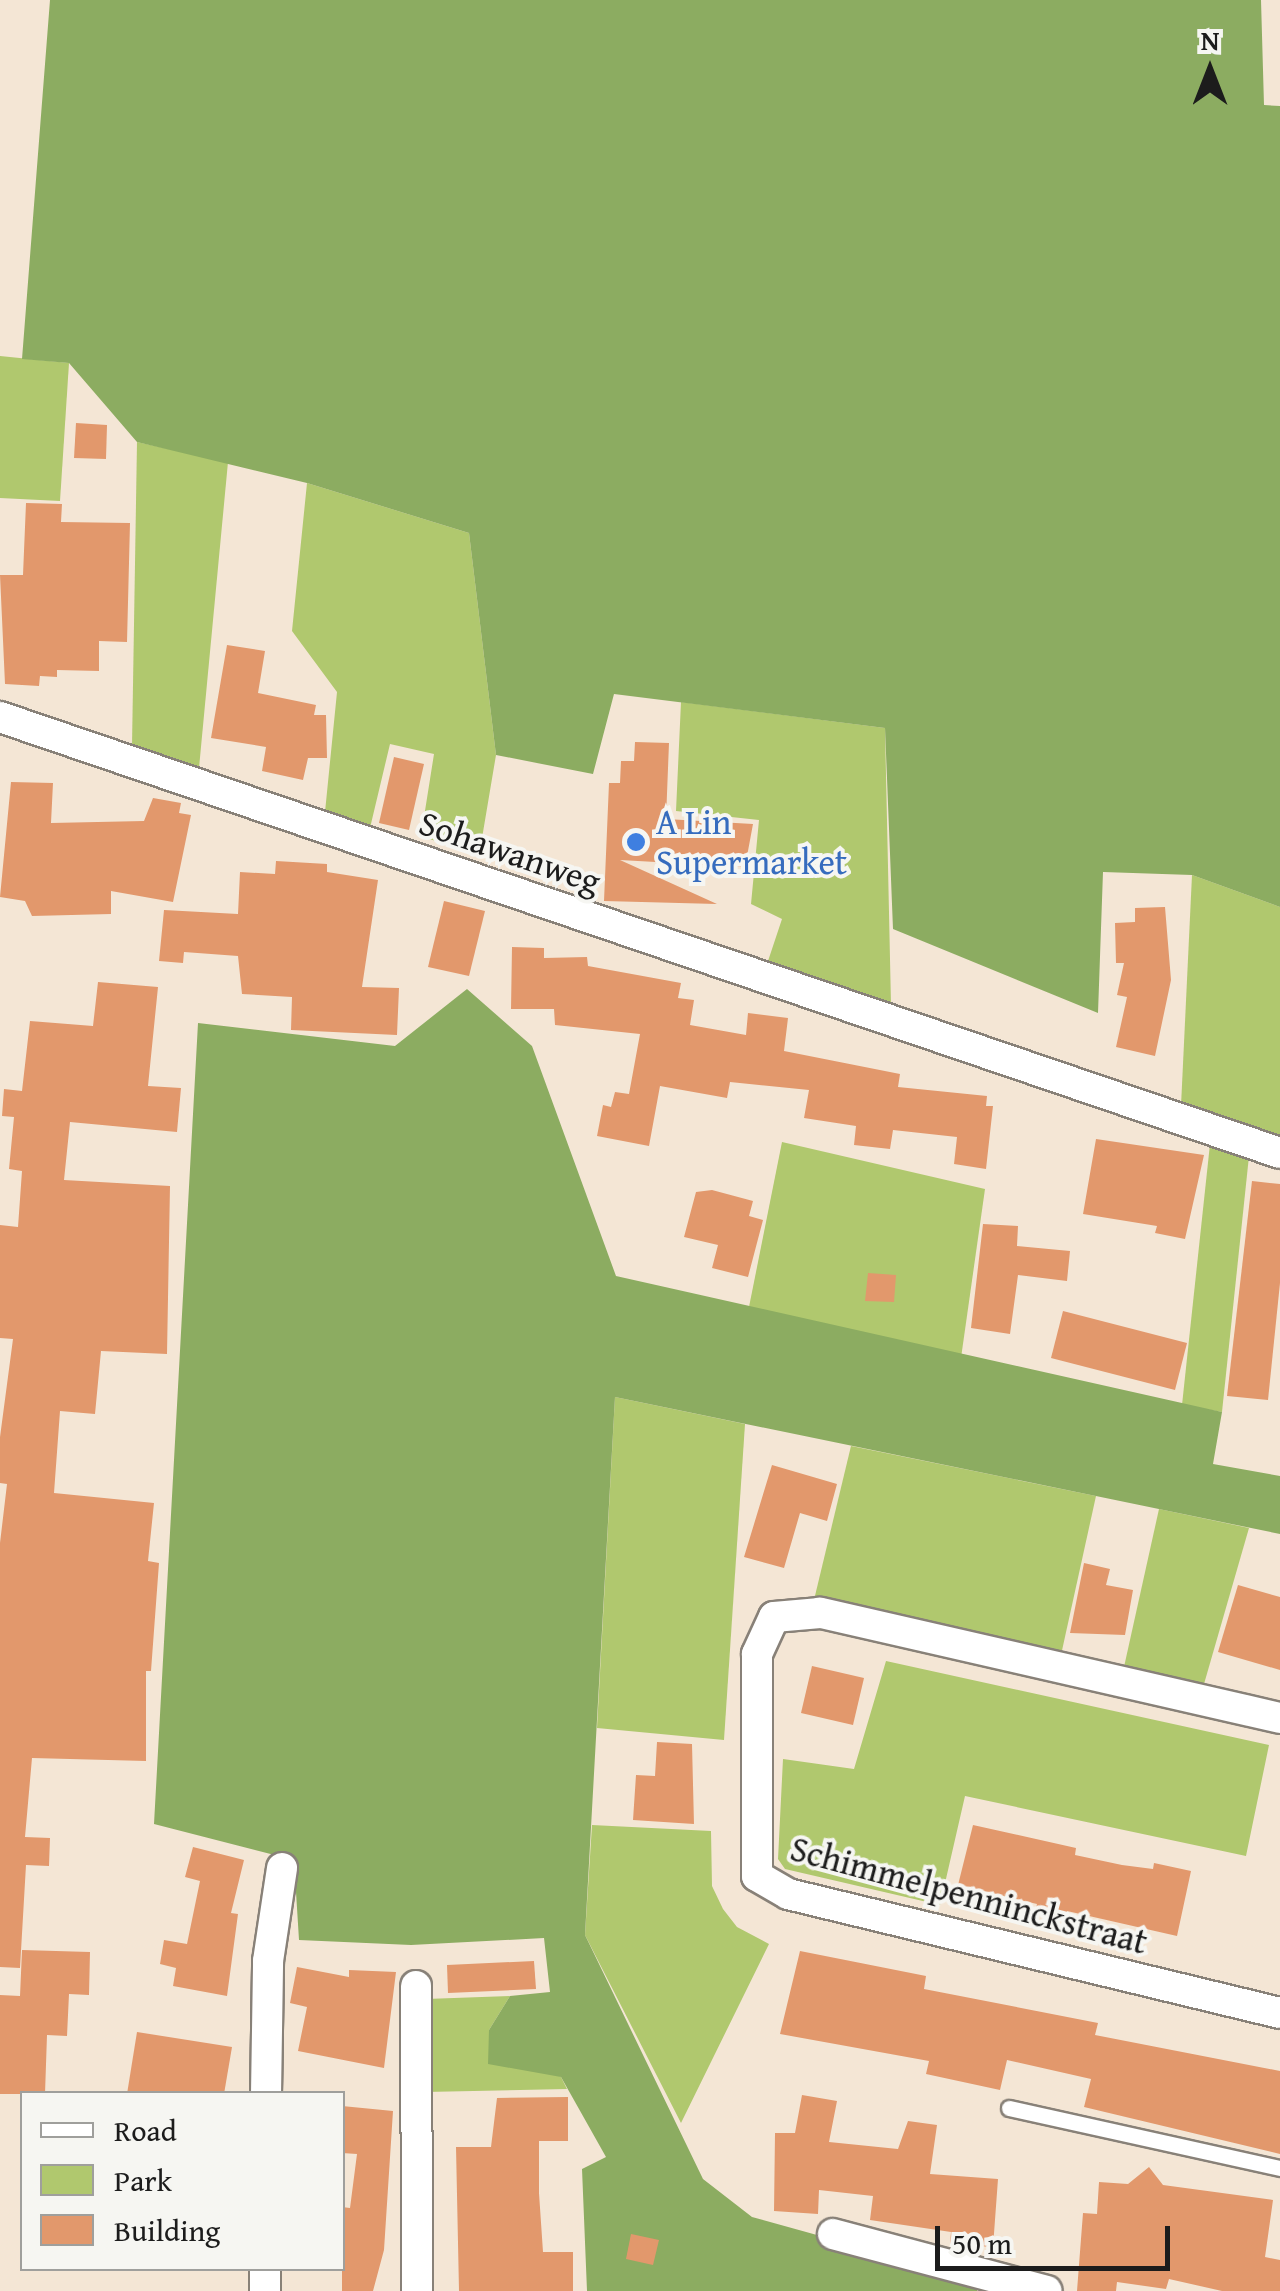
<!DOCTYPE html>
<style>
body{margin:0}
#map{position:relative;width:1280px;height:2291px;overflow:hidden;background:#f4e6d5;font-family:"Gentium Book Plus",serif}
div>[style]{position:absolute}
.green>*{inset:0;background:#b0c86e}
.forest>*{inset:0;background:#8cac61}
.building>*{inset:0;background:#e2986c}
.roads{filter:drop-shadow(2px 0 #888178) drop-shadow(-2px 0 #888178) drop-shadow(0 2px #888178) drop-shadow(0 -2px #888178)}
.service>*{height:15px;margin:-7.5px;padding:0 7.5px;transform-origin:7.5px;border-radius:7.5px;background:#fff}
.minor>*{height:30px;margin:-15px;padding:0 15px;transform-origin:15px;border-radius:15px;background:#fff}
.dots>*{width:28px;height:28px;translate:-50% -50%;box-sizing:border-box;border:5px solid #f6f6f2;border-radius:50%}
span{translate:-50% -50%;white-space:nowrap;text-align:center;line-height:1.15;-webkit-text-stroke:8px #f6f6f2;paint-order:stroke}
.shop-label{font-size:35px;color:#366cbe}
.left{translate:0 -50%;text-align:left}
.street-label{font-size:35px;color:#1c1c1c}
.legend{position:absolute;left:20px;top:2091px;width:325px;height:180px;box-sizing:border-box;background:#f6f6f2;border:2px solid #9f9f9c;margin:0;padding:12px 18px;list-style:none;font-size:30px;color:#1c1c1c}
.legend li{display:flex;align-items:center;gap:20px;height:50px}
.legend b{width:50px;border:2px solid #9f9f9c}
.north{position:absolute;left:1160px;top:20px;width:100px;height:100px;-webkit-text-stroke:8px #f6f6f2;paint-order:stroke;rotate:0deg;font-size:28px;font-weight:700;line-height:40px;text-align:center;color:#1c1c1c}
.north::after{content:'';display:block;margin:auto;width:35px;height:45px;background:#1c1c1c;clip-path:polygon(50% 0,100% 100%,50% 72%,0 100%)}
.scale{position:absolute;left:935px;top:2226px;width:235px;height:45px;box-sizing:border-box;border:5px solid #1c1c1c;border-top:0;padding-left:12px;font-size:30px;line-height:35px;white-space:nowrap;color:#1c1c1c;-webkit-text-stroke:8px #f6f6f2;paint-order:stroke}
</style>
<div id="map">
<div class="green">
<i style="clip-path:polygon(0 356px,69px 363px,60px 501px,0 498px)"></i>
<i style="clip-path:polygon(137px 442px,228px 462px,199px 768px,132px 746px)"></i>
<i style="clip-path:polygon(307px 483px,469px 533px,496px 755px,479px 856px,421px 836px,434px 754px,390px 744px,370px 828px,325px 812px,337px 692px,292px 631px)"></i>
<i style="clip-path:polygon(681px 702px,885px 728px,891px 1005px,768px 961px,782px 919px,751px 904px,759px 820px,676px 811px)"></i>
<i style="clip-path:polygon(1192px 875px,1280px 907px,1280px 1137px,1181px 1106px)"></i>
<i style="clip-path:polygon(782px 1142px,985px 1189px,961px 1358px,749px 1307px)"></i>
<i style="clip-path:polygon(1210px 1144px,1249px 1156px,1222px 1412px,1182px 1405px)"></i>
<i style="clip-path:polygon(615px 1397px,745px 1424px,724px 1740px,597px 1728px)"></i>
<i style="clip-path:polygon(851px 1446px,1096px 1496px,1061px 1655px,814px 1600px)"></i>
<i style="clip-path:polygon(1159px 1509px,1249px 1528px,1204px 1684px,1124px 1667px)"></i>
<i style="clip-path:polygon(886px 1661px,1269px 1745px,1246px 1856px,965px 1796px,940px 1905px,785px 1869px,778px 1859px,783px 1759px,854px 1769px)"></i>
<i style="clip-path:polygon(592px 1825px,711px 1831px,712px 1886px,723px 1909px,737px 1927px,769px 1944px,681px 2123px,585px 1935px)"></i>
<i style="clip-path:polygon(510px 1996px,489px 2030px,561px 2077px,567px 2089px,425px 2092px,426px 1999px)"></i>
</div>
<div class="forest">
<i style="clip-path:polygon(50px 0,1261px 0,1264px 105px,1280px 106px,1280px 907px,1192px 875px,1103px 872px,1098px 1013px,893px 929px,885px 728px,614px 694px,593px 774px,496px 755px,469px 533px,307px 483px,137px 442px,69px 363px,22px 359px)"></i>
<i style="clip-path:polygon(467px 989px,532px 1046px,616px 1276px,1222px 1412px,1213px 1464px,1280px 1476px,1280px 1534px,615px 1397px,585px 1935px,703px 2179px,752px 2217px,979px 2280px,977px 2291px,587px 2291px,582px 2169px,606px 2157px,561px 2077px,488px 2064px,489px 2030px,510px 1996px,550px 1992px,544px 1938px,411px 1945px,299px 1940px,294px 1860px,154px 1824px,198px 1023px,395px 1046px)"></i>
</div>
<div class="building">
<i style="clip-path:polygon(76px 423px,107px 425px,106px 459px,74px 458px)"></i>
<i style="clip-path:polygon(26px 503px,62px 504px,61px 522px,130px 523px,127px 642px,99px 641px,99px 671px,57px 670px,57px 677px,40px 676px,39px 686px,5px 684px,0 575px,23px 575px)"></i>
<i style="clip-path:polygon(227px 645px,265px 651px,258px 693px,316px 705px,314px 715px,326px 715px,327px 758px,308px 758px,303px 780px,262px 771px,266px 747px,211px 738px)"></i>
<i style="clip-path:polygon(635px 742px,669px 743px,666px 819px,753px 824px,745px 867px,620px 860px,717px 904px,604px 901px,609px 783px,620px 783px,621px 761px,634px 761px)"></i>
<i style="clip-path:polygon(394px 757px,424px 764px,409px 830px,379px 823px)"></i>
<i style="clip-path:polygon(11px 782px,53px 783px,51px 823px,144px 821px,153px 798px,181px 803px,179px 813px,191px 815px,173px 902px,111px 891px,111px 914px,32px 916px,25px 901px,0 897px)"></i>
<i style="clip-path:polygon(276px 861px,327px 864px,327px 872px,378px 880px,362px 987px,399px 988px,397px 1035px,291px 1030px,292px 997px,242px 994px,238px 956px,184px 952px,183px 963px,159px 961px,164px 910px,238px 914px,240px 872px,275px 874px)"></i>
<i style="clip-path:polygon(444px 901px,485px 911px,469px 976px,428px 967px)"></i>
<i style="clip-path:polygon(1165px 907px,1171px 980px,1155px 1056px,1116px 1047px,1127px 997px,1117px 995px,1124px 963px,1116px 963px,1115px 923px,1135px 922px,1135px 908px)"></i>
<i style="clip-path:polygon(512px 947px,544px 948px,544px 958px,587px 957px,588px 966px,681px 983px,678px 998px,694px 1000px,690px 1025px,746px 1035px,748px 1013px,788px 1018px,784px 1051px,900px 1074px,898px 1087px,987px 1096px,986px 1106px,993px 1106px,986px 1169px,954px 1164px,957px 1137px,893px 1130px,890px 1149px,854px 1145px,856px 1126px,804px 1118px,809px 1090px,730px 1082px,727px 1098px,660px 1086px,649px 1146px,597px 1136px,603px 1105px,611px 1107px,615px 1092px,629px 1094px,640px 1034px,555px 1025px,554px 1009px,511px 1009px)"></i>
<i style="clip-path:polygon(98px 982px,158px 987px,148px 1086px,181px 1088px,177px 1132px,70px 1122px,64px 1180px,170px 1186px,167px 1354px,101px 1351px,95px 1414px,60px 1411px,54px 1493px,154px 1503px,148px 1561px,159px 1563px,151px 1671px,146px 1671px,146px 1761px,32px 1758px,25px 1837px,50px 1838px,49px 1866px,26px 1865px,20px 1968px,0 1967px,0 1543px,7px 1484px,0 1483px,0 1437px,13px 1339px,0 1338px,0 1225px,18px 1227px,22px 1171px,9px 1169px,14px 1117px,2px 1116px,4px 1089px,22px 1091px,30px 1021px,93px 1026px)"></i>
<i style="clip-path:polygon(1096px 1139px,1204px 1155px,1185px 1239px,1155px 1233px,1157px 1226px,1083px 1214px)"></i>
<i style="clip-path:polygon(1252px 1181px,1280px 1184px,1280px 1283px,1268px 1400px,1227px 1396px)"></i>
<i style="clip-path:polygon(712px 1190px,753px 1201px,749px 1216px,763px 1220px,748px 1277px,712px 1268px,718px 1245px,684px 1237px,696px 1192px)"></i>
<i style="clip-path:polygon(983px 1224px,1018px 1226px,1017px 1246px,1070px 1251px,1067px 1281px,1018px 1275px,1010px 1334px,971px 1328px)"></i>
<i style="clip-path:polygon(868px 1273px,896px 1275px,894px 1302px,865px 1301px)"></i>
<i style="clip-path:polygon(1063px 1311px,1187px 1343px,1175px 1390px,1051px 1358px)"></i>
<i style="clip-path:polygon(772px 1465px,837px 1484px,827px 1521px,800px 1513px,784px 1568px,744px 1557px)"></i>
<i style="clip-path:polygon(1084px 1563px,1110px 1569px,1106px 1585px,1133px 1590px,1125px 1635px,1070px 1633px)"></i>
<i style="clip-path:polygon(1238px 1585px,1280px 1597px,1280px 1670px,1218px 1652px)"></i>
<i style="clip-path:polygon(812px 1666px,864px 1678px,853px 1725px,801px 1713px)"></i>
<i style="clip-path:polygon(657px 1742px,692px 1744px,694px 1824px,633px 1820px,636px 1775px,655px 1776px)"></i>
<i style="clip-path:polygon(973px 1825px,1076px 1848px,1075px 1855px,1122px 1865px,1153px 1869px,1154px 1863px,1191px 1871px,1177px 1936px,1067px 1911px,1065px 1918px,1035px 1911px,1037px 1904px,958px 1885px)"></i>
<i style="clip-path:polygon(193px 1847px,244px 1860px,231px 1913px,238px 1914px,227px 1996px,173px 1986px,176px 1968px,160px 1964px,164px 1940px,187px 1944px,200px 1881px,185px 1877px)"></i>
<i style="clip-path:polygon(22px 1950px,90px 1952px,89px 1995px,69px 1994px,67px 2036px,47px 2035px,45px 2094px,0 2094px,0 1995px,20px 1996px)"></i>
<i style="clip-path:polygon(800px 1951px,926px 1976px,924px 1989px,1098px 2023px,1095px 2035px,1280px 2071px,1280px 2154px,1084px 2107px,1091px 2079px,1007px 2060px,1000px 2090px,926px 2074px,929px 2061px,780px 2034px)"></i>
<i style="clip-path:polygon(534px 1961px,536px 1989px,448px 1993px,447px 1965px)"></i>
<i style="clip-path:polygon(297px 1967px,349px 1977px,349px 1970px,396px 1972px,384px 2068px,298px 2051px,307px 2007px,290px 2003px)"></i>
<i style="clip-path:polygon(137px 2032px,232px 2047px,224px 2094px,127px 2094px)"></i>
<i style="clip-path:polygon(802px 2095px,837px 2101px,829px 2142px,898px 2149px,908px 2121px,937px 2125px,930px 2174px,998px 2179px,993px 2247px,950px 2244px,951px 2232px,870px 2220px,873px 2196px,819px 2190px,818px 2214px,774px 2211px,775px 2133px,795px 2133px)"></i>
<i style="clip-path:polygon(568px 2097px,568px 2141px,539px 2141px,539px 2193px,543px 2252px,573px 2252px,573px 2291px,459px 2291px,456px 2147px,491px 2147px,497px 2098px)"></i>
<i style="clip-path:polygon(342px 2106px,393px 2111px,384px 2250px,373px 2291px,342px 2291px,342px 2207px,350px 2208px,357px 2154px,342px 2153px)"></i>
<i style="clip-path:polygon(1149px 2167px,1163px 2185px,1273px 2200px,1265px 2257px,1280px 2260px,1280px 2291px,1222px 2291px,1169px 2279px,1166px 2289px,1117px 2282px,1116px 2291px,1077px 2291px,1083px 2213px,1097px 2214px,1099px 2182px,1128px 2184px)"></i>
<i style="clip-path:polygon(631px 2234px,659px 2240px,653px 2265px,626px 2259px)"></i>
</div>
<div class="roads">
<div class="service">
<i style="left:1009px;top:2108px;width:278px;rotate:12.5deg"></i>
</div>
<div class="minor">
<i style="left:0;top:717px;width:1352px;rotate:18.81deg"></i>
<i style="left:1280px;top:1718px;width:472px;rotate:-167.1deg"></i>
<i style="left:820px;top:1613px;width:46px;rotate:175deg"></i>
<i style="left:774px;top:1617px;width:41px;rotate:114.7deg"></i>
<i style="left:757px;top:1654px;width:222px;rotate:90deg"></i>
<i style="left:757px;top:1876px;width:36px;rotate:30deg"></i>
<i style="left:788px;top:1894px;width:506px;rotate:13.6deg"></i>
<i style="left:416px;top:1986px;width:305px;rotate:89.8deg"></i>
<i style="left:266px;top:2094px;width:133px;rotate:-89.1deg"></i>
<i style="left:268px;top:1961px;width:94px;rotate:-81.4deg"></i>
<i style="left:833px;top:2234px;width:221px;rotate:14.9deg"></i>
<i style="left:265px;top:2291px;width:23px;rotate:-90deg"></i>
</div>
</div>
<div class="dots">
<i style="left:636px;top:842px;background:#3f7fe0"></i>
</div>
<div class="shop-label">
<span class="left" style="left:656px;top:842px">A Lin<br>Supermarket</span>
</div>
<div class="street-label">
<span style="left:510px;top:852px;rotate:19deg">Sohawanweg</span>
<span style="left:969px;top:1895px;rotate:15deg">Schimmelpenninckstraat</span>
</div>
<ul class="legend">
<li><b style="height:12px;background:#fff"></b>Road</li>
<li><b style="height:28px;background:#b0c86e"></b>Park</li>
<li><b style="height:28px;background:#e2986c"></b>Building</li>
</ul>
<div class="north">N</div>
<div class="scale">50 m</div>
</div>
